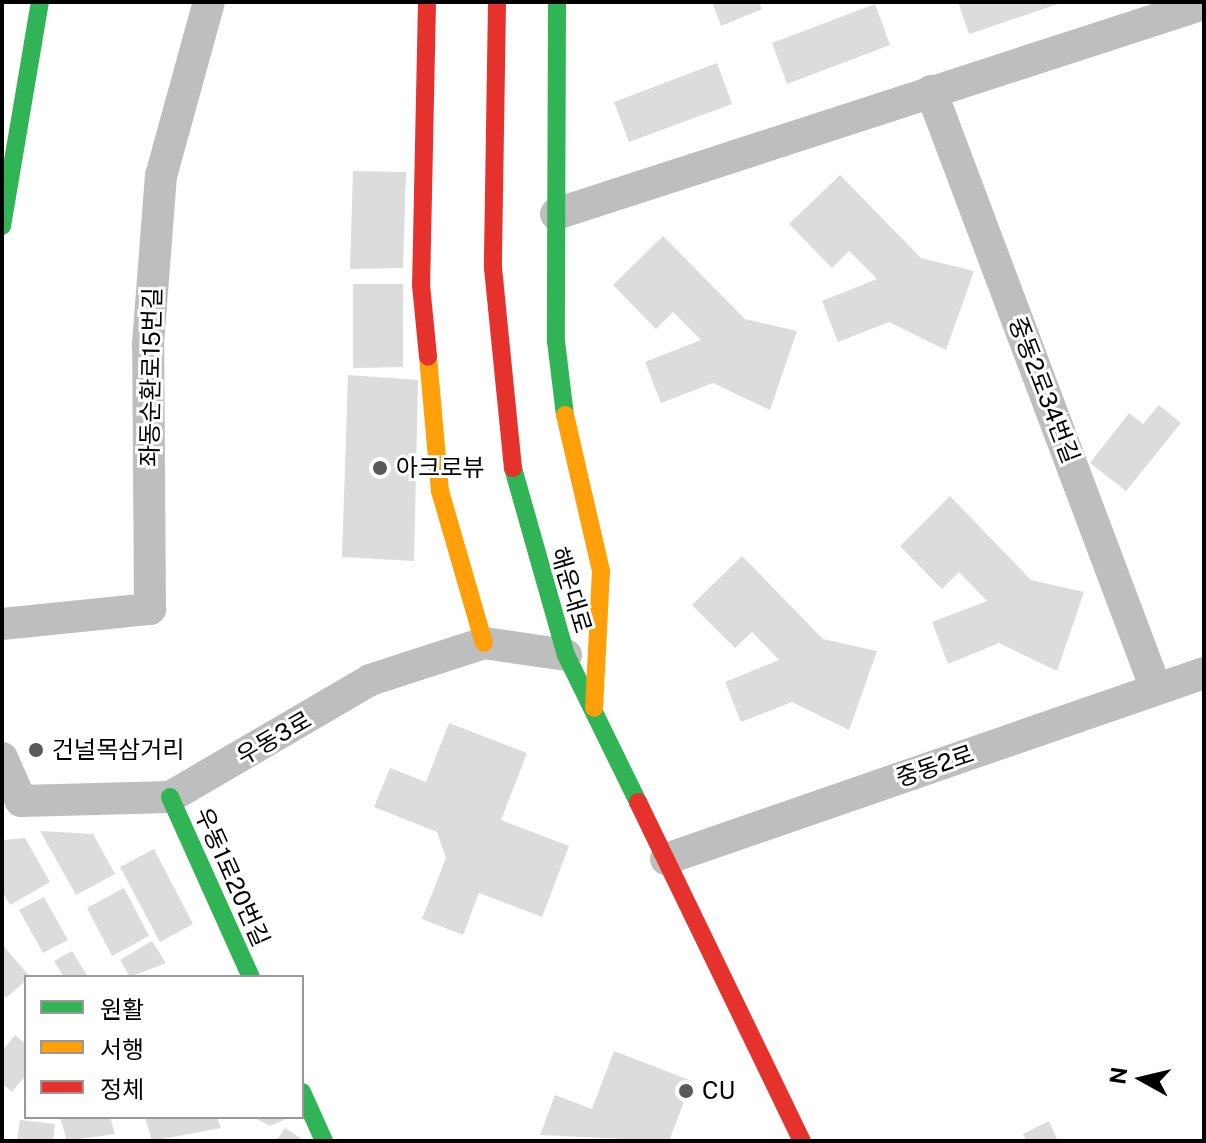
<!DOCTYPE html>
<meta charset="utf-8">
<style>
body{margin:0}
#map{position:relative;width:1206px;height:1143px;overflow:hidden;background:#fff;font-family:"Public Sans","Noto Sans KR",sans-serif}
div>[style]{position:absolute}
.building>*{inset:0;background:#dcdcdc}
.street>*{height:32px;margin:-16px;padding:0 16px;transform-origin:16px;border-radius:16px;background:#bebebe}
.fast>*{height:18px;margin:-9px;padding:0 9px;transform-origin:9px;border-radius:9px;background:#30b455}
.slow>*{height:18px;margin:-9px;padding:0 9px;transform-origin:9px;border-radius:9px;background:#ff9f0a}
.jam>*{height:18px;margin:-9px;padding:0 9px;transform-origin:9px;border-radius:9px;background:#e5322d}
.dots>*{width:22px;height:22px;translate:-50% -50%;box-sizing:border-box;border:4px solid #fff;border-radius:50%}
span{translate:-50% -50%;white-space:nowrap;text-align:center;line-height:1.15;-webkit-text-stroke:6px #fff;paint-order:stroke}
.street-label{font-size:24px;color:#000}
.poi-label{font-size:24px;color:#000}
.left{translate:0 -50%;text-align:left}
.frame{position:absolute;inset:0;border:4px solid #000;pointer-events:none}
.legend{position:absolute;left:24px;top:975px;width:280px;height:144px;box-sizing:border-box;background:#fff;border:2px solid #999;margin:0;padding:10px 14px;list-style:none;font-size:24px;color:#000}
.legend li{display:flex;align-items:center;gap:16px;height:40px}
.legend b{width:40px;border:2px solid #999}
.north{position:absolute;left:1102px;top:1039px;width:80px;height:80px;-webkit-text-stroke:6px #fff;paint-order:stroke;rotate:278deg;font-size:22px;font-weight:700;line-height:32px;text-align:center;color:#000}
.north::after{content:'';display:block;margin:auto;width:28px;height:36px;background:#000;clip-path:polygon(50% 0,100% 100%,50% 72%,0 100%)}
</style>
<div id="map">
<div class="building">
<i style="clip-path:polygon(712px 2px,759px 2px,762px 9px,721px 26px)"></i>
<i style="clip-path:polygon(958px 2px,1061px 2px,1061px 3px,969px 34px)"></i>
<i style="clip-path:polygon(875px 4px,890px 45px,787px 84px,772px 43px)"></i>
<i style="clip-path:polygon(717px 63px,732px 104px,629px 142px,614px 102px)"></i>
<i style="clip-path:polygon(353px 171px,406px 172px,403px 268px,350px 269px)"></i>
<i style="clip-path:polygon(840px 175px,921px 258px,974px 271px,946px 350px,889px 322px,838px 342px,822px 301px,877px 279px,849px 251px,832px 268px,789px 224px)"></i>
<i style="clip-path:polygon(663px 236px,745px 319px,797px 331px,770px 410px,713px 383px,661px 403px,645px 362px,701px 340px,673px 312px,656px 329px,613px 285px)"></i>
<i style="clip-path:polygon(353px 284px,403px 284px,403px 367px,353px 368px)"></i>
<i style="clip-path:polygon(348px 375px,418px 380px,414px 561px,342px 557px)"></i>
<i style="clip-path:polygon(1159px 405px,1181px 423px,1126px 491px,1090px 463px,1129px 413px,1143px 424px)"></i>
<i style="clip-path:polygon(950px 496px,1031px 580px,1084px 592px,1057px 671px,999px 643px,948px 664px,932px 622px,987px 601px,959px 572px,942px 589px,900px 546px)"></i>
<i style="clip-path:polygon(742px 556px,823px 639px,877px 651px,849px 730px,792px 702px,741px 722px,725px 682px,779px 660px,752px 632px,735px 648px,692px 605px)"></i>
<i style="clip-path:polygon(449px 723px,527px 753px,501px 820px,569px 846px,542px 917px,479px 893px,463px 935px,422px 919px,446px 858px,437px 832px,374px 807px,390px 768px,426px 782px)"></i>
<i style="clip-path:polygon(40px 831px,93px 834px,115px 874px,76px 895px)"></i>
<i style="clip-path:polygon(25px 838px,50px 882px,10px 905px,2px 891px,2px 840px)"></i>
<i style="clip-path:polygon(154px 849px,193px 924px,160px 942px,120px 867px)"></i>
<i style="clip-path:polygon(124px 888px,149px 936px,112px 956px,87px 908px)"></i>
<i style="clip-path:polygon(44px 897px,68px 940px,43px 953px,19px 910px)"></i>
<i style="clip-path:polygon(152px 941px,166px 963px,130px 977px,120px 960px)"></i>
<i style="clip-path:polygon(2px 944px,30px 977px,6px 998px,2px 993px)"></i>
<i style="clip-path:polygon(72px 951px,88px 977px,64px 977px,54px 961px)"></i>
<i style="clip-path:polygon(15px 1035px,26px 1044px,26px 1075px,12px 1092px,2px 1083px,2px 1051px)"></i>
<i style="clip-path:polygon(614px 1051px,692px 1081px,669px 1141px,540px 1135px,555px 1095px,592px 1109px)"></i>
<i style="clip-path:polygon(60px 1117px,110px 1117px,115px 1134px,67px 1141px)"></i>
<i style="clip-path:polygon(145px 1117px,217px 1117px,221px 1128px,152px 1141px)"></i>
<i style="clip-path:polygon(253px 1117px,291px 1117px,270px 1126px)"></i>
<i style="clip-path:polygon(20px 1120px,55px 1124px,53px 1141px,17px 1141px)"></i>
<i style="clip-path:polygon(1049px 1121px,1058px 1141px,1026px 1141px,1023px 1134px)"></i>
<i style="clip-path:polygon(285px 1128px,305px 1141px,276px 1141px)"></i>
</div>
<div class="street">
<i style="left:931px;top:91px;width:639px;rotate:69.38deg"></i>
<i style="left:556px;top:214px;width:681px;rotate:-17.96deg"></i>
<i style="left:2px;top:624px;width:149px;rotate:-5.8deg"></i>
<i style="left:150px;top:609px;width:265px;rotate:-90.4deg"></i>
<i style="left:148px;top:344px;width:169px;rotate:-85.6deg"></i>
<i style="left:161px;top:176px;width:180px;rotate:-74.6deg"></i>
<i style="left:2px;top:758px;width:47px;rotate:66.2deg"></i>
<i style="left:21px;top:801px;width:149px;rotate:-1.5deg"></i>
<i style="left:170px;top:797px;width:232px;rotate:-30.3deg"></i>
<i style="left:370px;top:680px;width:120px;rotate:-18deg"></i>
<i style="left:484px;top:643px;width:83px;rotate:8.3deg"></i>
<i style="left:666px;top:859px;width:569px;rotate:-19.07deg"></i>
</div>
<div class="fast">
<i style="left:557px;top:2px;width:339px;rotate:90.2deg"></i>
<i style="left:556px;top:341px;width:75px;rotate:83.1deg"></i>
<i style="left:2px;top:226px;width:227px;rotate:-80.4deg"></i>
<i style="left:513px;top:468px;width:194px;rotate:74.2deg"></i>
<i style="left:566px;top:655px;width:164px;rotate:63.9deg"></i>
<i style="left:170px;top:797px;width:197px;rotate:65.8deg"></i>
<i style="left:302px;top:1092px;width:54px;rotate:65.8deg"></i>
</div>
<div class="slow">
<i style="left:428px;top:357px;width:135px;rotate:84.9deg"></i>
<i style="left:440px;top:491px;width:158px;rotate:73.9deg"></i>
<i style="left:565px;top:415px;width:160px;rotate:77deg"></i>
<i style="left:601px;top:571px;width:137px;rotate:92.9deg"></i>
</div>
<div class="jam">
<i style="left:427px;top:2px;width:283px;rotate:91.2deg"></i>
<i style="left:421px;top:285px;width:72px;rotate:84.4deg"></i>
<i style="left:497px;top:2px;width:266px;rotate:90.9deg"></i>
<i style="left:493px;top:268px;width:201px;rotate:84.3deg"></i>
<i style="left:638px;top:802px;width:377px;rotate:64.2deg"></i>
</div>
<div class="dots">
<i style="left:380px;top:468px;background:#595959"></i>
<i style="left:36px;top:750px;background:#595959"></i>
<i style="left:686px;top:1091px;background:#595959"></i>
</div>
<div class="street-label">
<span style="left:151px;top:377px;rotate:-89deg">좌동순환로15번길</span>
<span style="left:1044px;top:390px;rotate:69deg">중동2로34번길</span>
<span style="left:571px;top:590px;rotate:73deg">해운대로</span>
<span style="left:274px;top:738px;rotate:-30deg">우동3로</span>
<span style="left:935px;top:766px;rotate:-19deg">중동2로</span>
<span style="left:232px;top:877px;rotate:66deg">우동1로20번길</span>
</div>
<div class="poi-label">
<span class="left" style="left:396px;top:468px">아크로뷰</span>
<span class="left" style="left:52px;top:750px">건널목삼거리</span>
<span class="left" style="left:702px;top:1091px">CU</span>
</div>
<div class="frame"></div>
<ul class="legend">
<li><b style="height:10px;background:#30b455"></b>원활</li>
<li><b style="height:10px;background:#ff9f0a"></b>서행</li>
<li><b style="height:10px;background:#e5322d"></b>정체</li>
</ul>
<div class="north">N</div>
</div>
